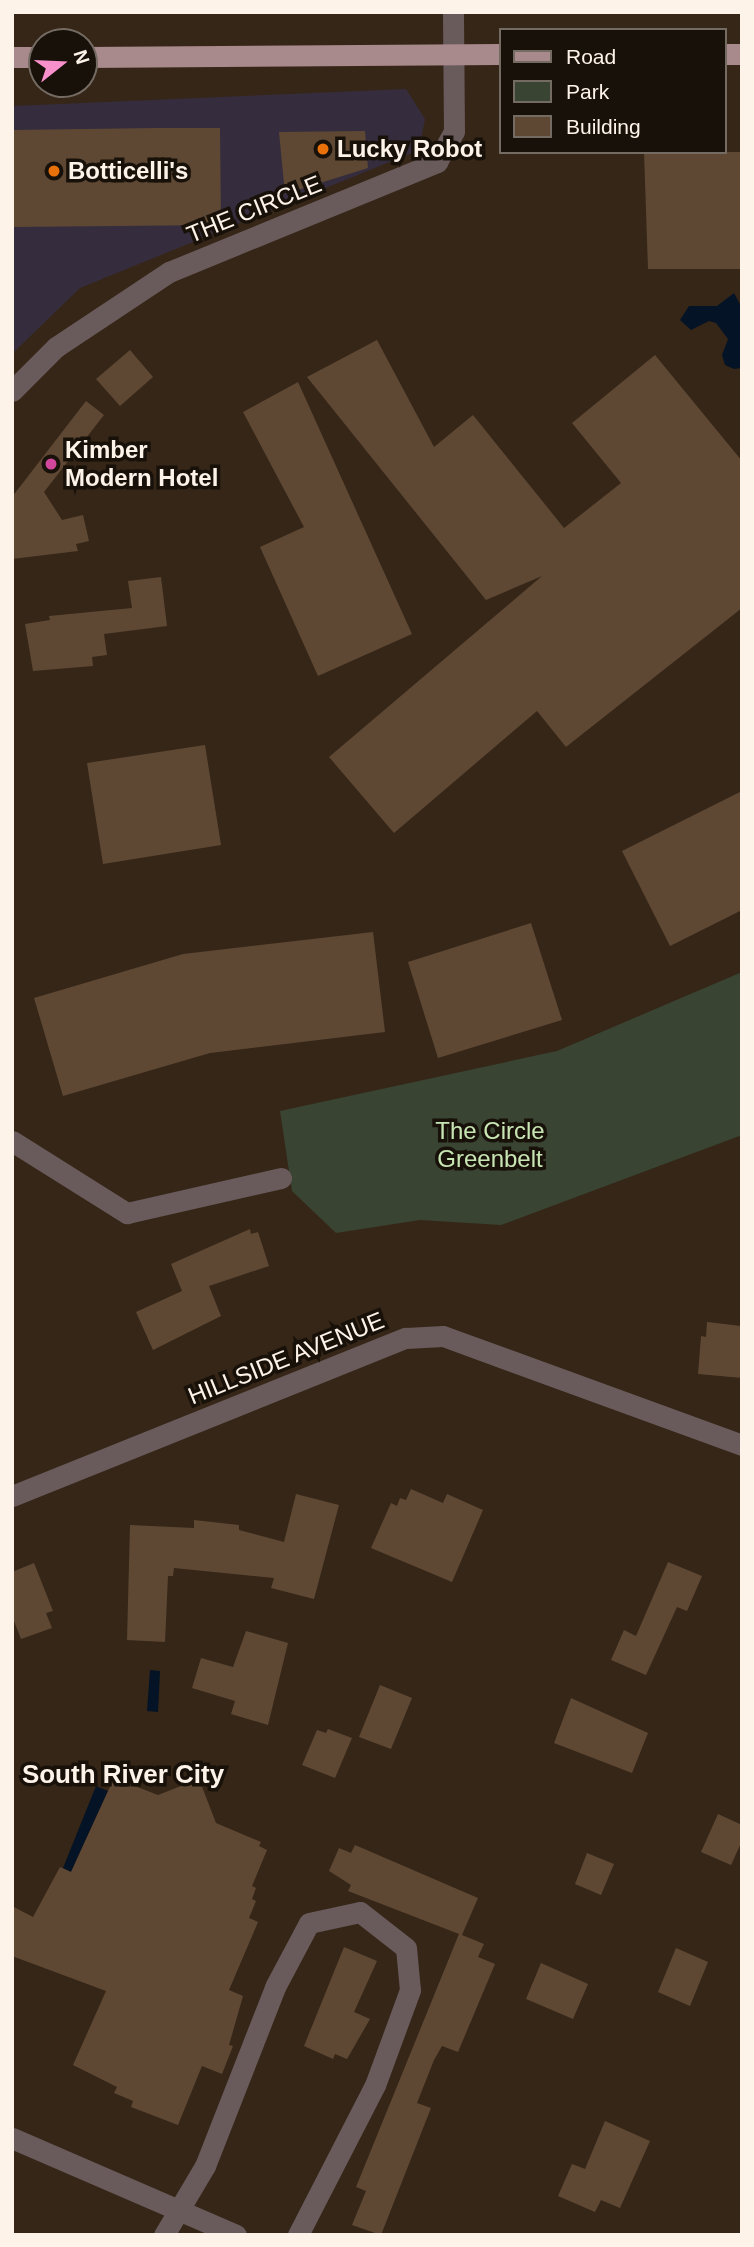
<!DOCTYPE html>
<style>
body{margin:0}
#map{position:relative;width:754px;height:2247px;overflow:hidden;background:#362617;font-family:Arial,sans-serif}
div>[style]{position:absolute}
.commercial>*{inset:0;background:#352d3d}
.green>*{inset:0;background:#394432}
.water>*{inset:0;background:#041325}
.building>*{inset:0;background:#5e4834}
.minor>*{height:21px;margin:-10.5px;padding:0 10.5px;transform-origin:10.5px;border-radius:10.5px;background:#695a5b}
.major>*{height:21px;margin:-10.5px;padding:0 10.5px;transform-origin:10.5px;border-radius:10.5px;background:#a8898c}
.dots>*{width:19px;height:19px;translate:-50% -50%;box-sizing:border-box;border:4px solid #18110a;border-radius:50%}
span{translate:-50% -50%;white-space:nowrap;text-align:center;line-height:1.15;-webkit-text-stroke:7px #18110a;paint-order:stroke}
.poi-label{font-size:24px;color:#fef3e9;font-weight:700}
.left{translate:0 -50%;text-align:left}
.street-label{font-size:24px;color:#fef3e9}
.park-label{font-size:24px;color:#c8e6b4}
.neighbourhood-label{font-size:26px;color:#fef3e9;font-weight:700}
.frame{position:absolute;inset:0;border:14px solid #fef3e9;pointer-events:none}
.legend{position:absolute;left:499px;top:28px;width:228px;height:126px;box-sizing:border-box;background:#18110a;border:2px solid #746b63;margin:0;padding:9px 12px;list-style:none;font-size:21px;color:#fef3e9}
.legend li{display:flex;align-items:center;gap:14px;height:35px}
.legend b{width:35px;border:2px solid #746b63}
.north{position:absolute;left:28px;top:28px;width:70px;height:70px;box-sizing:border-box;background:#18110a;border:2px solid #746b63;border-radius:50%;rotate:72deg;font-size:19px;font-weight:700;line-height:28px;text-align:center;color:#fef3e9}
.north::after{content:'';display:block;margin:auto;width:24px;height:32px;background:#f890cb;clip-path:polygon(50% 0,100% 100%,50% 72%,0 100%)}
</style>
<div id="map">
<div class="commercial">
<i style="clip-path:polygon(406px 89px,425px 119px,419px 150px,80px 288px,12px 354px,12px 106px)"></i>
</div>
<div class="green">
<i style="clip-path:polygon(742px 972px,742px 1135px,501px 1225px,420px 1220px,336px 1233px,292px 1191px,280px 1111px,557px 1051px)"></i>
</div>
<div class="water">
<i style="clip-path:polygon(734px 293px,742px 308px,742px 368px,734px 369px,725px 365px,722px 355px,728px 339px,716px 323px,709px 321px,691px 330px,680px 320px,689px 306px,717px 306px)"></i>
<i style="clip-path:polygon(150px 1670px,160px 1671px,158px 1712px,147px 1711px)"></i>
<i style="clip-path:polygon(96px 1786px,108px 1791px,71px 1872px,63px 1868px)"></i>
</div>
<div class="building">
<i style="clip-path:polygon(158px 128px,220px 128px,221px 225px,12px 227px,12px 130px)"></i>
<i style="clip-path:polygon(365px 131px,368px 168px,285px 194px,279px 132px)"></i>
<i style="clip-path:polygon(644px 152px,742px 152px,742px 269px,648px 269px)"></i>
<i style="clip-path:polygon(377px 340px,434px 447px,473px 415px,564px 528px,621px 483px,572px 423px,655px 355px,742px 461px,742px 608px,566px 747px,537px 711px,394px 833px,329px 757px,542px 576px,486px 600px,307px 377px)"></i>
<i style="clip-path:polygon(130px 350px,153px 377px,120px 406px,96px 379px)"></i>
<i style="clip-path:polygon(298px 382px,412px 634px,318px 676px,260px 547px,304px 527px,243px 412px)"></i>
<i style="clip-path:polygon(86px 401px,104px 415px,44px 492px,62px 520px,83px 515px,89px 541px,76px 544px,78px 551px,12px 559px,12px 497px)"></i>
<i style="clip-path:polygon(161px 577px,167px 626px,104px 634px,107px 655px,92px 657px,93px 666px,33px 671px,25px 624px,50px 620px,49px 616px,132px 608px,128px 581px)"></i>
<i style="clip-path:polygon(205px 745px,221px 845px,103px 864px,87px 763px)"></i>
<i style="clip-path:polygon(742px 791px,742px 910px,670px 946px,622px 851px)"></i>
<i style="clip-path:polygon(531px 923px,562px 1020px,438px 1058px,408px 962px)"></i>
<i style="clip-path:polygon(373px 932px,385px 1032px,210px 1053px,63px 1096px,34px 998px,183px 954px)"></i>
<i style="clip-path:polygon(250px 1229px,251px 1234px,258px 1232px,269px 1266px,209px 1286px,221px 1316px,153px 1350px,136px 1312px,182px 1291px,171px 1264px)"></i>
<i style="clip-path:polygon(707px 1322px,741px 1326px,742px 1378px,698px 1374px,701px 1336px,706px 1337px)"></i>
<i style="clip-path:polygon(411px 1489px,443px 1503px,447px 1494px,483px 1510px,452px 1582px,371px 1548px,391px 1503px,397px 1506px,400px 1498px,406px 1500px)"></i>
<i style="clip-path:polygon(296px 1494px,339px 1505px,314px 1599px,271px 1588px,274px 1578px,174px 1568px,173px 1576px,168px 1576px,165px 1642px,127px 1640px,130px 1525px,194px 1528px,194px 1520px,239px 1525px,239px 1530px,284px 1542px)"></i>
<i style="clip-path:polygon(668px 1562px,702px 1576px,687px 1611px,677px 1607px,646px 1675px,611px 1660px,624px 1630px,636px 1636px)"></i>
<i style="clip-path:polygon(34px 1563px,53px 1611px,46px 1613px,52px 1628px,21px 1639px,12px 1616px,12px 1572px)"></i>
<i style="clip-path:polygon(246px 1631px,288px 1643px,268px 1725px,231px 1714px,235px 1701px,192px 1688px,201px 1658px,233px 1667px)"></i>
<i style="clip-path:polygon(380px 1685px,412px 1698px,391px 1749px,359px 1737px)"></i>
<i style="clip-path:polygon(571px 1698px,648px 1733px,632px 1773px,554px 1743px)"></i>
<i style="clip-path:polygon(328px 1729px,352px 1738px,335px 1778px,302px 1765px,317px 1730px,326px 1733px)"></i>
<i style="clip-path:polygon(114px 1778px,158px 1795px,199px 1779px,216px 1823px,261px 1842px,259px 1846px,267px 1850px,252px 1886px,256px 1888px,252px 1899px,256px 1901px,249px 1918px,258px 1922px,229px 1990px,243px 1996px,229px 2045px,233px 2046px,222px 2074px,202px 2066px,178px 2125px,131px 2107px,133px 2101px,114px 2093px,117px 2087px,73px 2065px,106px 1991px,12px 1956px,12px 1906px,33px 1917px,60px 1867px,71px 1872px)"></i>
<i style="clip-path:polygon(718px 1814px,742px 1825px,742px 1841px,731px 1865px,701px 1852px)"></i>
<i style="clip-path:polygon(355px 1845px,478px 1898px,462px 1935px,484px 1944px,478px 1957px,495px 1964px,458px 2052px,442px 2046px,434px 2060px,417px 2103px,431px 2108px,381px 2235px,352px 2225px,366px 2191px,356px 2187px,459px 1934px,348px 1891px,351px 1885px,329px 1871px,339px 1848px,351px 1853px)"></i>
<i style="clip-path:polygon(587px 1853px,614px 1864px,601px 1895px,575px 1884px)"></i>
<i style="clip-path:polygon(344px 1947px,377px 1961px,354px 2012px,370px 2019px,347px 2059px,335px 2054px,333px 2059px,304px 2046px)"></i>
<i style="clip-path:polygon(676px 1948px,708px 1962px,690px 2006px,658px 1992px)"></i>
<i style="clip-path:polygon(541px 1963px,588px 1984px,573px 2019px,526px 1999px)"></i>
<i style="clip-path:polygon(605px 2121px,650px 2141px,620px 2208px,601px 2200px,595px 2212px,558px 2196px,572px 2164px,585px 2169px)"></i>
</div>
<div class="minor">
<i style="left:12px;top:391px;width:62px;rotate:-45deg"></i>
<i style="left:56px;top:347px;width:136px;rotate:-33.6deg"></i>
<i style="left:169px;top:272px;width:290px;rotate:-22.3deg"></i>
<i style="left:437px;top:162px;width:35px;rotate:-61deg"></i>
<i style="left:454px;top:131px;width:119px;rotate:-90.5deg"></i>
<i style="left:12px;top:1141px;width:136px;rotate:32.1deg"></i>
<i style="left:127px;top:1213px;width:158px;rotate:-12.8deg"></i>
<i style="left:12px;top:1496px;width:424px;rotate:-21.9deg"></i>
<i style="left:406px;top:1338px;width:37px;rotate:-3deg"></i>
<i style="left:443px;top:1336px;width:318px;rotate:20deg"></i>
<i style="left:12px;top:2138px;width:244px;rotate:23.4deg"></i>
<i style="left:164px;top:2235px;width:80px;rotate:-59.3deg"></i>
<i style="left:205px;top:2166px;width:192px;rotate:-68.6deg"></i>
<i style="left:275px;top:1987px;width:72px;rotate:-62deg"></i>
<i style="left:309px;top:1923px;width:52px;rotate:-12.2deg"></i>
<i style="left:360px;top:1912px;width:58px;rotate:38deg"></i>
<i style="left:406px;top:1948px;width:42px;rotate:84.6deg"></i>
<i style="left:410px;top:1990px;width:101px;rotate:110.2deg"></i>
<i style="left:375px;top:2085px;width:169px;rotate:117.2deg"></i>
</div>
<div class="major">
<i style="left:724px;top:54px;width:18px"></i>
<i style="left:12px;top:57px;width:30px"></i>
<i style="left:84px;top:57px;width:416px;rotate:-0.4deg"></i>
</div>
<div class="dots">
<i style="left:323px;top:149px;background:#e8710a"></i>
<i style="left:54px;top:171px;background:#e8710a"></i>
<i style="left:51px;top:464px;background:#d1479c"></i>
</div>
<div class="poi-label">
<span class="left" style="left:337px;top:149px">Lucky Robot</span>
<span class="left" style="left:68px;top:171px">Botticelli's</span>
<span class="left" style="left:65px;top:464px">Kimber<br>Modern Hotel</span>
</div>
<div class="street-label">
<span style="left:254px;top:209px;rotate:-22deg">THE CIRCLE</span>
<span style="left:286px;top:1358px;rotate:-22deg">HILLSIDE AVENUE</span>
</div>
<div class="park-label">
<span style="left:490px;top:1145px">The Circle<br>Greenbelt</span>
</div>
<div class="neighbourhood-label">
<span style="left:123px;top:1775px">South River City</span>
</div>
<div class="frame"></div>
<ul class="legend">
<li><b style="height:9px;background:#a8898c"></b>Road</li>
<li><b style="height:19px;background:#394432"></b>Park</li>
<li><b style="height:19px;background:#5e4834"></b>Building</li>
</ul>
<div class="north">N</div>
</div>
